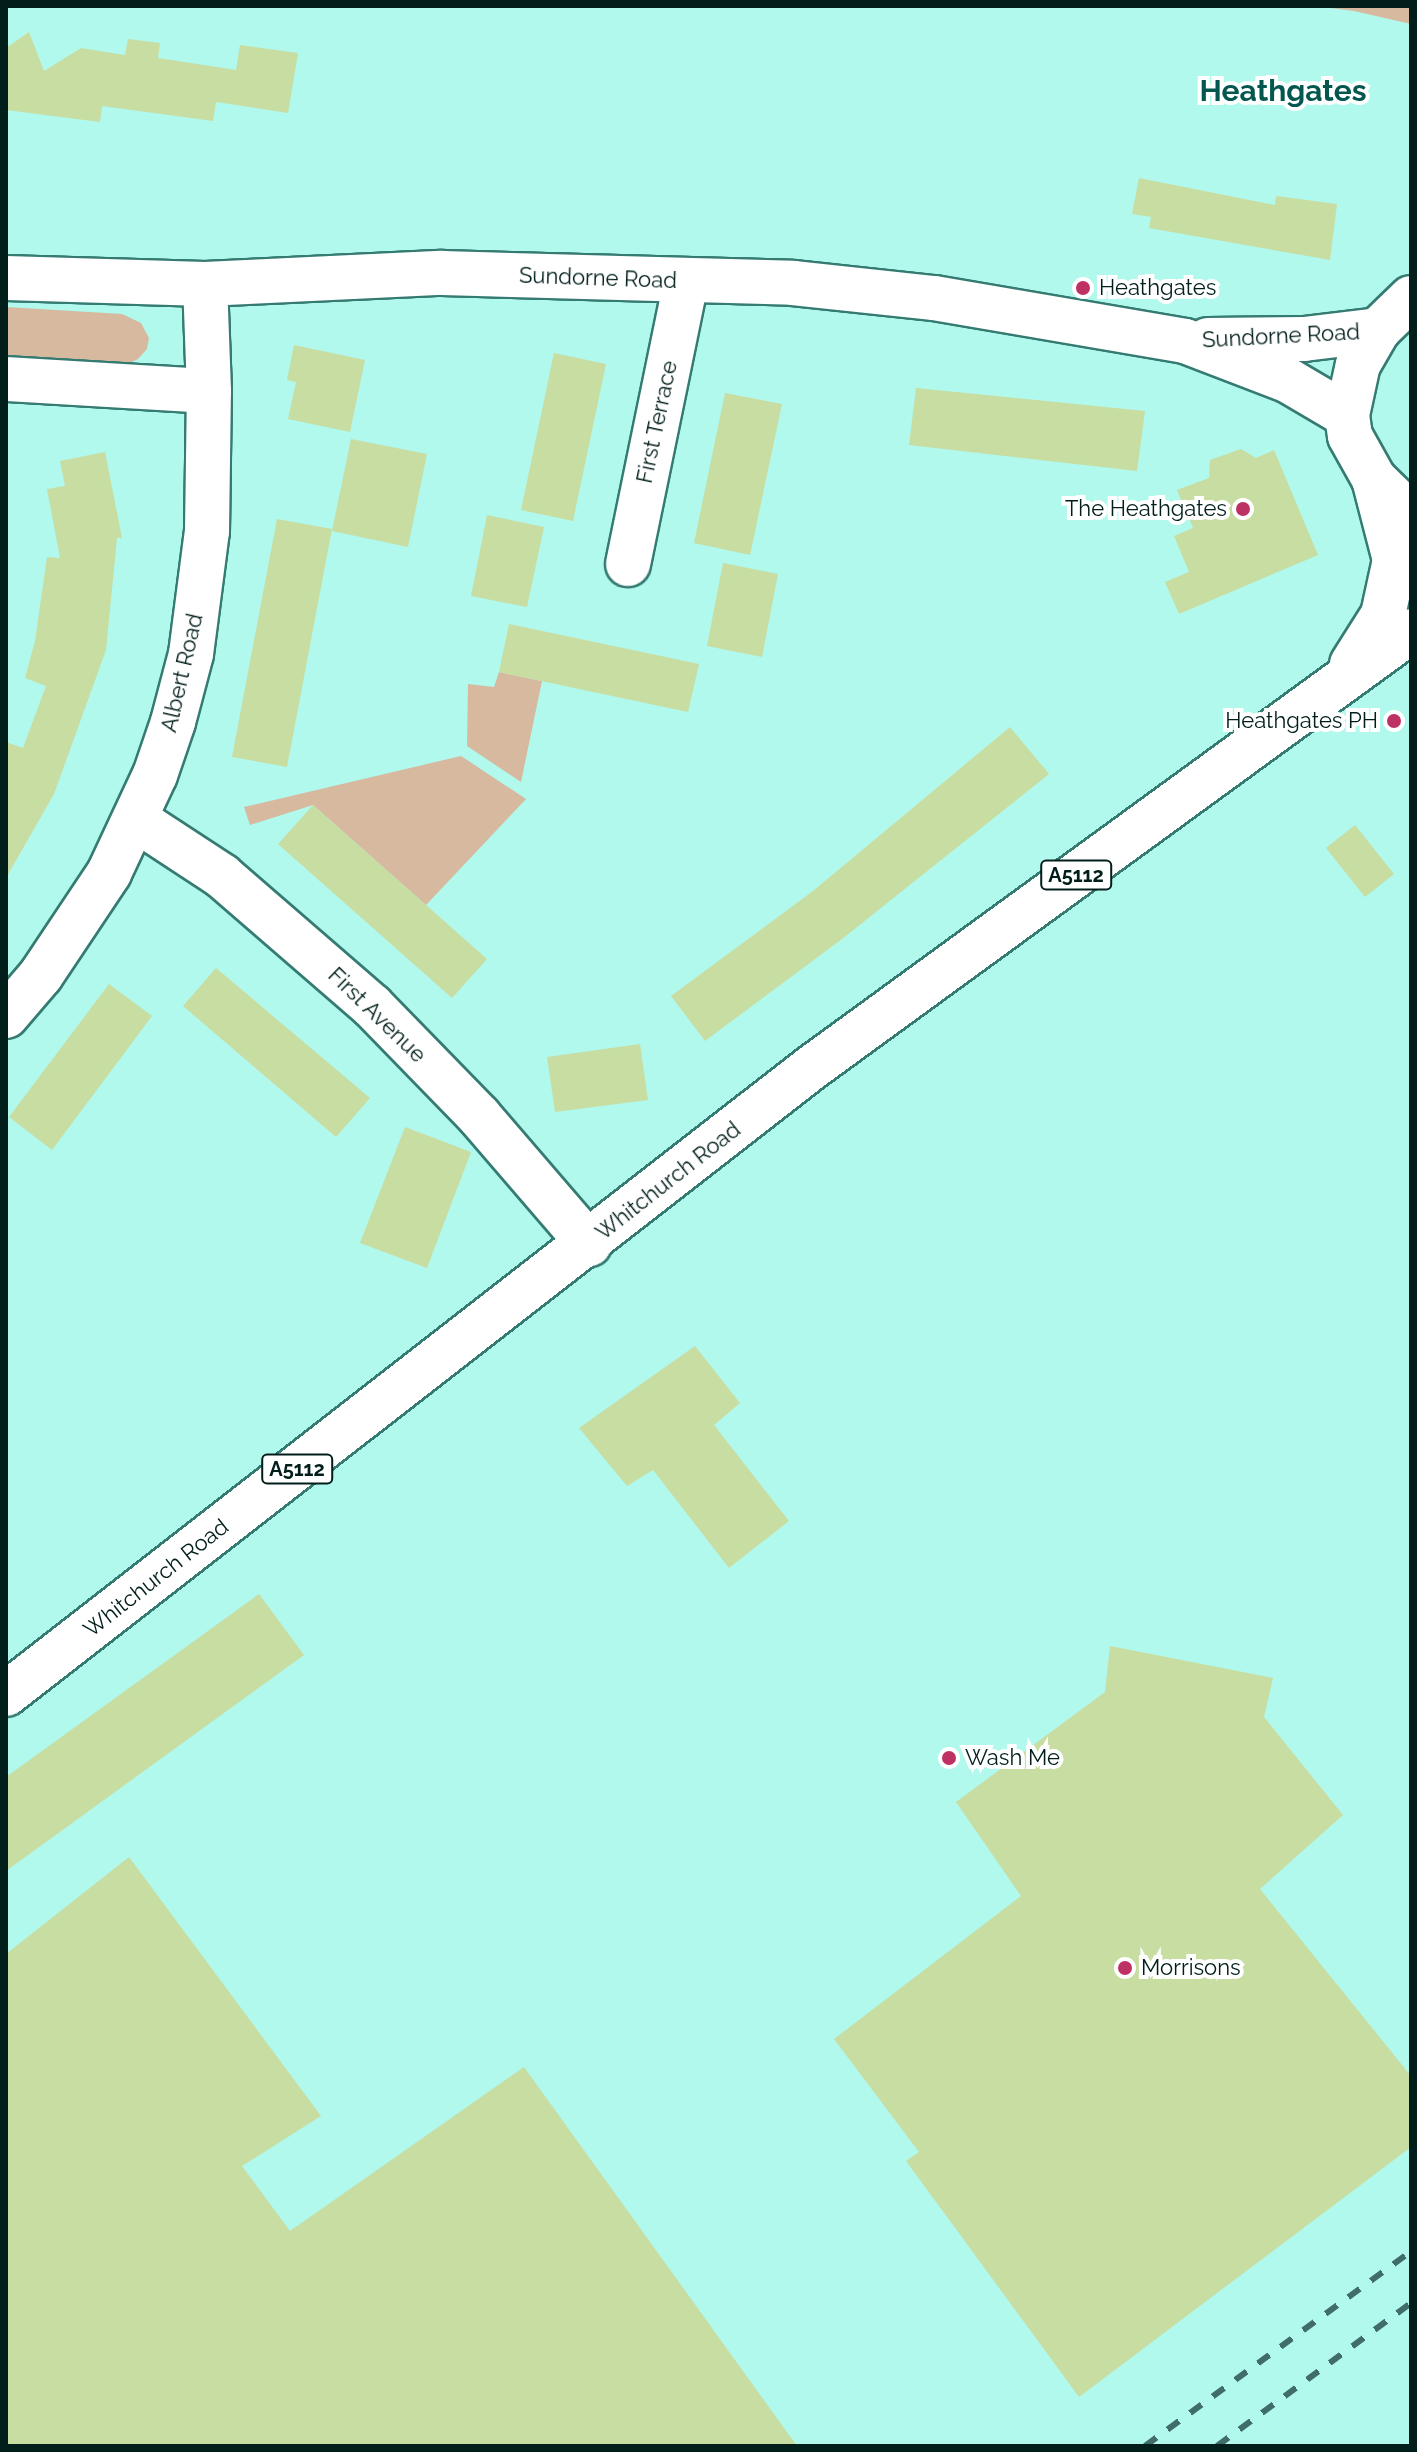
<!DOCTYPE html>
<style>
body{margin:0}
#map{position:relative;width:1417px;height:2452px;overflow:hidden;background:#b1f8ed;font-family:Raleway,sans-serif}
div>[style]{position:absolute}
.green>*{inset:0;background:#d6b99e}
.building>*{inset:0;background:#c8dda2}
.roads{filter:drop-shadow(2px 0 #357b72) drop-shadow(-2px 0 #357b72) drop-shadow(0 2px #357b72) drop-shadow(0 -2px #357b72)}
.minor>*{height:44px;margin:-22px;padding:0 22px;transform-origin:22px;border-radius:22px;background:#fff}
.major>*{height:44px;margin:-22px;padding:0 22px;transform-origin:22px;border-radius:22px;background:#fff}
.rail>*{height:6px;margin-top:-3px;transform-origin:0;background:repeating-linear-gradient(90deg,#406d67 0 14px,transparent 0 28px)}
.dots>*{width:22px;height:22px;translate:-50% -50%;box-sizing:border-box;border:4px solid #fff;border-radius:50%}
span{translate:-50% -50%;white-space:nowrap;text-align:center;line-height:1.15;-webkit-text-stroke:8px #fff;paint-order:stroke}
.shield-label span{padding:2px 6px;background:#fff;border:2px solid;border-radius:6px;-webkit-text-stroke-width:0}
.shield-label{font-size:20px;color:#011e1b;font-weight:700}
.street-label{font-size:22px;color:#011e1b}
.poi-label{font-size:22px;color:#011e1b}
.left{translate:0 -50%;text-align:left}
.right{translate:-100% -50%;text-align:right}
.district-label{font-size:30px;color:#03574f;font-weight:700}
.frame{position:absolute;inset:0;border:8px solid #011e1b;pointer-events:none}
</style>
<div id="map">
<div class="green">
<i style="clip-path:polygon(1315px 6px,1411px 6px,1411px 24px,1354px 11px)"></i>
<i style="clip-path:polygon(6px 307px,122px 314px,141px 323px,149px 338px,147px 349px,138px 359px,113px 371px,6px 362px)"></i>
<i style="clip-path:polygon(499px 672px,542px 681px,521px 782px,467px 746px,468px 684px,494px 687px)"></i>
<i style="clip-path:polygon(461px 756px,526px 799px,426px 905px,313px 805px,250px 825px,244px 807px)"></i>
</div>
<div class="building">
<i style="clip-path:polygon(29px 32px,44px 71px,81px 48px,125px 55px,128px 39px,160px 43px,158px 58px,236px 70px,240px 45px,298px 53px,288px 113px,216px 102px,213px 121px,102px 106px,100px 122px,6px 110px,6px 48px)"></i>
<i style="clip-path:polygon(1139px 178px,1275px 205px,1276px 196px,1337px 204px,1330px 260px,1149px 228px,1151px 217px,1132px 214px)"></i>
<i style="clip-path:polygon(294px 345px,365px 360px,350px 432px,288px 419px,296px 382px,287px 380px)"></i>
<i style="clip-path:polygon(554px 353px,606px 364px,573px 521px,521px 510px)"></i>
<i style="clip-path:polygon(916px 388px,1145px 411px,1137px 471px,909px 445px)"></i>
<i style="clip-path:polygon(725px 393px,782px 404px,750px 555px,694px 543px)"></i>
<i style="clip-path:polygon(351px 439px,427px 454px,408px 547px,332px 531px)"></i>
<i style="clip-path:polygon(1241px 449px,1256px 458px,1274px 450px,1318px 555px,1179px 614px,1165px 582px,1189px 572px,1174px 536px,1193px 528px,1177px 490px,1209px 478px,1210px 460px)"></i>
<i style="clip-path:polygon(105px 452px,122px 538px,117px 538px,106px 650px,54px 794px,6px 878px,6px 742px,23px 748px,46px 686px,25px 678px,35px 641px,47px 557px,60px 558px,47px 489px,65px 486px,60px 461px)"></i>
<i style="clip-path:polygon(487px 515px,544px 527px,527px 607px,471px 596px)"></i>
<i style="clip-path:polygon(277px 519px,332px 529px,287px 767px,232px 757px)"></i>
<i style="clip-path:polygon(723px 563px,778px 574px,762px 657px,707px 646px)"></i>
<i style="clip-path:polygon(509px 624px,699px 664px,688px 712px,499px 672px)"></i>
<i style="clip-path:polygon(1010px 727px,1049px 774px,842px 939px,705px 1041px,671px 996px,813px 891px)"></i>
<i style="clip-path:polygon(313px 805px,487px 959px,452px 998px,278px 844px)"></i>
<i style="clip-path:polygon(1355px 825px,1394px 874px,1365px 897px,1326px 848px)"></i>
<i style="clip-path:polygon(216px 968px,370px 1098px,336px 1137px,183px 1006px)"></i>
<i style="clip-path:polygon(109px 984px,152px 1016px,52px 1150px,9px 1117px)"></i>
<i style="clip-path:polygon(640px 1044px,648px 1100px,555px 1112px,547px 1057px)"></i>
<i style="clip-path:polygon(405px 1127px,471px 1152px,427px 1268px,360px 1243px)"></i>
<i style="clip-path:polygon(695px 1346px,740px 1403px,714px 1425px,789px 1521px,729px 1568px,653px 1470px,627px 1486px,579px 1428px)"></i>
<i style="clip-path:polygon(259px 1594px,304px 1655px,6px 1871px,6px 1777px)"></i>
<i style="clip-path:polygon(1110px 1646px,1273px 1678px,1264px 1717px,1343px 1815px,1260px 1889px,1411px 2076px,1411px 2147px,1079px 2397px,906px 2161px,919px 2152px,834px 2039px,1021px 1896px,956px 1802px,1105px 1692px)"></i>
<i style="clip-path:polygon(129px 1857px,321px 2116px,242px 2166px,290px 2231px,524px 2067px,797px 2446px,6px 2446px,6px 1954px)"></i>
</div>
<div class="roads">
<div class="minor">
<i style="left:6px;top:379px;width:203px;rotate:3.4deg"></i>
<i style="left:628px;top:564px;width:289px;rotate:-78.4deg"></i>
<i style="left:135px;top:819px;width:104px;rotate:33.2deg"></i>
<i style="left:222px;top:876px;width:198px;rotate:40.9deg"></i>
<i style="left:372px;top:1006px;width:153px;rotate:45.8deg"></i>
<i style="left:479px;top:1116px;width:169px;rotate:49.3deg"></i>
<i style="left:6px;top:1016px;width:54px;rotate:-49.5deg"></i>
<i style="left:41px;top:975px;width:123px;rotate:-56.3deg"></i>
<i style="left:109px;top:873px;width:108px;rotate:-64.9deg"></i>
<i style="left:155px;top:775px;width:56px;rotate:-71.2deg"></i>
<i style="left:173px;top:722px;width:70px;rotate:-75.2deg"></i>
<i style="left:191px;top:654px;width:124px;rotate:-82.6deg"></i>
<i style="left:207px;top:531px;width:140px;rotate:-89.2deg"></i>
<i style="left:209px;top:391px;width:107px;rotate:-92.1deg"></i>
</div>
<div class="major">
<i style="left:6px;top:278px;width:199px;rotate:1.7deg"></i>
<i style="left:205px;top:284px;width:237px;rotate:-2.7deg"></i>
<i style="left:442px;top:273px;width:351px;rotate:1.6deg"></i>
<i style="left:793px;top:283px;width:142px;rotate:6.1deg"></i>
<i style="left:934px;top:298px;width:255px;rotate:9.7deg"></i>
<i style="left:1185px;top:341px;width:111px;rotate:21deg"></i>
<i style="left:1289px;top:381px;width:67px;rotate:30.4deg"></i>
<i style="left:1411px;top:298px;width:46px;rotate:135.9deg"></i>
<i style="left:1378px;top:330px;width:39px;rotate:120deg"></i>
<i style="left:1358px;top:364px;width:52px;rotate:102.2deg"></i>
<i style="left:1347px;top:415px;width:21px;rotate:82deg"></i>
<i style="left:1350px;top:436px;width:49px;rotate:60.8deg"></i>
<i style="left:1374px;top:479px;width:52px;rotate:44.2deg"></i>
<i style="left:1208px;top:340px;width:96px;rotate:-0.6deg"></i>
<i style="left:1304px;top:339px;width:75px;rotate:-6.9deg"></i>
<i style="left:1352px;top:664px;width:58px;rotate:-57.7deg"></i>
<i style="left:1383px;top:615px;width:56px;rotate:-77.7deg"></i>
<i style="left:1395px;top:560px;width:84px;rotate:-104.5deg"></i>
<i style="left:6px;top:1694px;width:1020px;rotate:-37.87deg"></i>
<i style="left:811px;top:1068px;width:742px;rotate:-36.07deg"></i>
</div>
</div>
<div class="rail">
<i style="left:1145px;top:2446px;width:330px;rotate:-36.2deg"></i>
<i style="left:1217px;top:2446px;width:241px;rotate:-36.4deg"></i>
</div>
<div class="dots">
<i style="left:1083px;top:288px;background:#be3163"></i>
<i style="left:1243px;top:509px;background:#be3163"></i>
<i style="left:1394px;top:721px;background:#be3163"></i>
<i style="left:949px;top:1758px;background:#be3163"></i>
<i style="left:1125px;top:1968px;background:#be3163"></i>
</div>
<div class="shield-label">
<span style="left:1076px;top:875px">A5112</span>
<span style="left:297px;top:1469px">A5112</span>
</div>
<div class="street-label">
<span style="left:598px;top:278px;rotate:2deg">Sundorne Road</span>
<span style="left:1281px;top:336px;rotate:-3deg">Sundorne Road</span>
<span style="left:657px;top:422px;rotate:-78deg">First Terrace</span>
<span style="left:182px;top:673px;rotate:-77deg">Albert Road</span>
<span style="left:377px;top:1015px;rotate:44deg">First Avenue</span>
<span style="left:668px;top:1181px;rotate:-38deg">Whitchurch Road</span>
<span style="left:156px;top:1578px;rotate:-38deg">Whitchurch Road</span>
</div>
<div class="poi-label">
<span class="left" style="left:1099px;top:288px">Heathgates</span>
<span class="right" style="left:1227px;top:509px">The Heathgates</span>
<span class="right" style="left:1378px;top:721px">Heathgates PH</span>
<span class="left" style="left:965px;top:1758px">Wash Me</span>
<span class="left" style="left:1141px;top:1968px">Morrisons</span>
</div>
<div class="district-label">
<span style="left:1283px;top:91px">Heathgates</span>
</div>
<div class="frame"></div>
</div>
